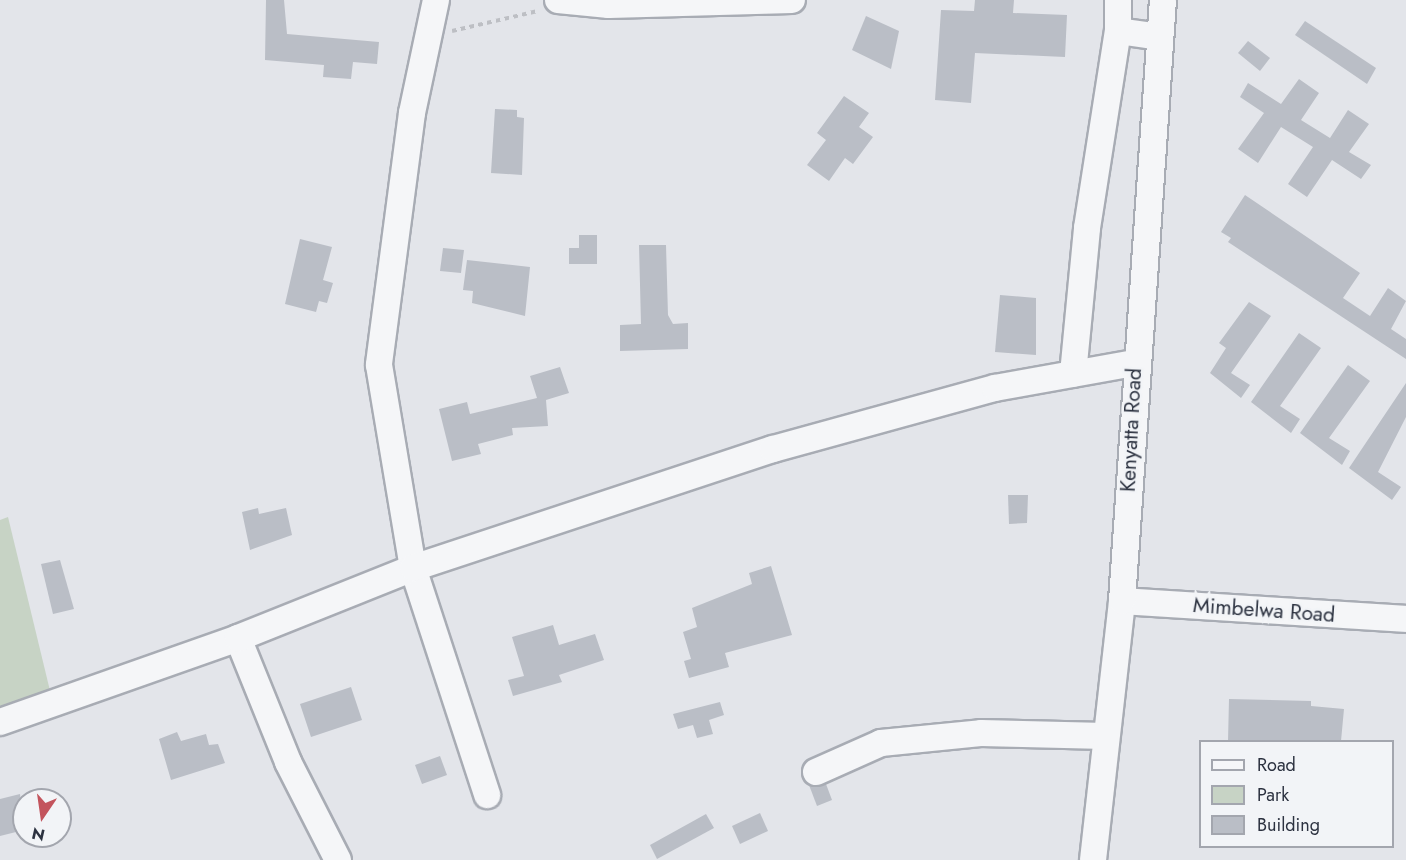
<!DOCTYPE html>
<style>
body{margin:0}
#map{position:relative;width:1406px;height:860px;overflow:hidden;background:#e3e5ea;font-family:Jost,sans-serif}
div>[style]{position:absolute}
.green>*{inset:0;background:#c7d3c5}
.building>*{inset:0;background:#babec6}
.path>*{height:4px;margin-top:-2px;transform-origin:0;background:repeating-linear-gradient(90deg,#bdbfc4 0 4.5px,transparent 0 9px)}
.roads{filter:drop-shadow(2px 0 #a8acb4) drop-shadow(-2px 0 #a8acb4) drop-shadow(0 2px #a8acb4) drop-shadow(0 -2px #a8acb4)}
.minor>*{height:26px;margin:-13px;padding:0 13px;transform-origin:13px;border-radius:13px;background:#f5f6f8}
span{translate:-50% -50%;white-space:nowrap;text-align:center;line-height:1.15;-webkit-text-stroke:5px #f2f4f7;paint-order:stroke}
.street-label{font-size:21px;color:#2c3240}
.legend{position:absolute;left:1199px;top:740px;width:195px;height:108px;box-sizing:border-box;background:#f2f4f7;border:2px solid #a3a6ae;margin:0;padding:8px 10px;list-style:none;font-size:18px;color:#2c3240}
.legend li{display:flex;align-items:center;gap:12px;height:30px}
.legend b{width:30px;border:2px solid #a3a6ae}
.north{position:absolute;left:12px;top:788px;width:60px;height:60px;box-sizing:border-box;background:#f2f4f7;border:2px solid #a3a6ae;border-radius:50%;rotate:193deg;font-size:16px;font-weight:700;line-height:24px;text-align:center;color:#2c3240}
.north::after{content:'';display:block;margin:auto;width:21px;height:27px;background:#c3545d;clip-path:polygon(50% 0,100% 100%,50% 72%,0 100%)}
</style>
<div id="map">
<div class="green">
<i style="clip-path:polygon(8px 517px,52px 699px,0 717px,0 520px)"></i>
</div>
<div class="building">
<i style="clip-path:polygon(266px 0,284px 0,287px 34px,379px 42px,377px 64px,353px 62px,351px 79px,323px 77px,324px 65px,265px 60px)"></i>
<i style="clip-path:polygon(975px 0,1014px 0,1013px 13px,1067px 15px,1065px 57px,975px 53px,971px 103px,935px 100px,941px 10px,974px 11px)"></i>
<i style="clip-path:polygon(866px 16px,899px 31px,891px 69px,852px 50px)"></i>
<i style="clip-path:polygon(1305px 21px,1376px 68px,1367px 84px,1295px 35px)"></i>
<i style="clip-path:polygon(1248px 41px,1270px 58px,1260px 71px,1238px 53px)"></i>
<i style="clip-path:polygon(1299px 79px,1319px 93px,1301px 120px,1330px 138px,1348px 110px,1369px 124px,1349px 152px,1371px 165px,1361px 179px,1332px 160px,1307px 197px,1288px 184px,1313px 147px,1281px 127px,1258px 163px,1238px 149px,1264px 113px,1240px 97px,1248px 83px,1281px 104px)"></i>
<i style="clip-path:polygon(844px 96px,869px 113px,859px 127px,873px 137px,853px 164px,845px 158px,829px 181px,807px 165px,826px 140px,817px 133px)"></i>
<i style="clip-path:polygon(495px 109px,517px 110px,517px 117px,524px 118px,522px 175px,491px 173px)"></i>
<i style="clip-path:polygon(1245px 195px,1360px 273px,1343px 298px,1370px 316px,1388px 288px,1406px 301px,1391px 329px,1406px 339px,1406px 359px,1228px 242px,1231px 238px,1221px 232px)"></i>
<i style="clip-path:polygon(579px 235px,597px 235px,597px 264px,569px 264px,569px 248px,579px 248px)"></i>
<i style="clip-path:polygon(300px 239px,332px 247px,323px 280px,333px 283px,327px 303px,319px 301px,316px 312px,285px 304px)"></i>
<i style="clip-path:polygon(639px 245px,666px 245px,668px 315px,673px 324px,688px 323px,688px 349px,620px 351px,620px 325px,641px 324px)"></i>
<i style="clip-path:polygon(443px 248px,464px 250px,461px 273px,440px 271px)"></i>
<i style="clip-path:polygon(467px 260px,530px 267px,525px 316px,472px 303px,473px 291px,463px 290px)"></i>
<i style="clip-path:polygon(1000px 295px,1036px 298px,1036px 355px,995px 352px)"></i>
<i style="clip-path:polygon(1249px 302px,1271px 316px,1231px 373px,1250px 385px,1241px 398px,1210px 373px,1226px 348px,1219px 343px)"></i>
<i style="clip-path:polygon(1299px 333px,1321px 348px,1280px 406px,1300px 419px,1291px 433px,1251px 402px)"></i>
<i style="clip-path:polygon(1348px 365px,1370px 381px,1329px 438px,1350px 451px,1342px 465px,1300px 433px)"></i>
<i style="clip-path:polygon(560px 367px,569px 393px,546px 400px,548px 426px,512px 428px,513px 435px,478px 444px,481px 454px,452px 461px,439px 409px,467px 402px,470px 414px,537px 398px,530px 376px)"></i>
<i style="clip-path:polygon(1406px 383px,1406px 417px,1378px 472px,1401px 487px,1392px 500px,1349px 468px)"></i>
<i style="clip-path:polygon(1008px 495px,1028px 495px,1027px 523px,1009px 524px)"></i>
<i style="clip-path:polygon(258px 508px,259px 514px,286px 508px,292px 535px,250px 550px,242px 512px)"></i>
<i style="clip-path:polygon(60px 560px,74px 609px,53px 614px,41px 564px)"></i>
<i style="clip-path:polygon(771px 566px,792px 635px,725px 653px,729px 667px,689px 678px,684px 661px,691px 659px,683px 632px,697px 627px,692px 608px,752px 584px,749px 573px)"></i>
<i style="clip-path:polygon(553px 625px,559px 645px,595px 634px,604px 660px,559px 675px,562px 682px,513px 696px,508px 680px,524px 676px,512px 637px)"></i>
<i style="clip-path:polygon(351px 687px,362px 720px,311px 737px,300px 704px)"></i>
<i style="clip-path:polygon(1229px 699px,1311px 701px,1311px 706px,1344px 709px,1341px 741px,1228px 741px)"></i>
<i style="clip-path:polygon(720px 702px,724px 715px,709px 720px,713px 734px,697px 738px,693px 725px,678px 729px,673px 714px)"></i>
<i style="clip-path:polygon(177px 732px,181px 741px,206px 734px,209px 745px,218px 744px,225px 763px,171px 780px,159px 739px)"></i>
<i style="clip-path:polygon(440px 756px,447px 775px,422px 784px,415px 765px)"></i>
<i style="clip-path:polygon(826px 784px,832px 800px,817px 806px,809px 785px)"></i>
<i style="clip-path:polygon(20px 794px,24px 830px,0 836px,0 799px)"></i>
<i style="clip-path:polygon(760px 813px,768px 831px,740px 844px,732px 826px)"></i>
<i style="clip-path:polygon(706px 814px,714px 828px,657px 859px,650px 845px)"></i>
</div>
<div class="path">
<i style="left:452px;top:31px;width:88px;rotate:-13.1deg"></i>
</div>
<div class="roads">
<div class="minor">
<i style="left:436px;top:0;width:116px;rotate:102deg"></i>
<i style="left:412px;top:113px;width:254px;rotate:97.5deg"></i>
<i style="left:379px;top:365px;width:206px;rotate:80.5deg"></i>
<i style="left:413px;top:568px;width:239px;rotate:71.9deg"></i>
<i style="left:558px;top:0;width:51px;rotate:5.6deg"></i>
<i style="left:609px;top:5px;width:183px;rotate:-1.6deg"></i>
<i style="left:1118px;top:0;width:31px;rotate:90deg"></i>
<i style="left:1118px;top:31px;width:42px;rotate:8.1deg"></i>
<i style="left:1073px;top:374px;width:147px;rotate:-84.5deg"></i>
<i style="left:1087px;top:228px;width:199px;rotate:-81.1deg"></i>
<i style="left:1122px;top:601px;width:285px;rotate:3.6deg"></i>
<i style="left:238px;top:638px;width:134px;rotate:68deg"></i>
<i style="left:288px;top:762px;width:110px;rotate:63deg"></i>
<i style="left:0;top:722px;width:252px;rotate:-19.4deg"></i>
<i style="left:238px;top:638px;width:188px;rotate:-21.8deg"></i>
<i style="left:413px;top:568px;width:379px;rotate:-18.3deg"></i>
<i style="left:773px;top:449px;width:230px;rotate:-15.4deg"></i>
<i style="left:995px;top:388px;width:141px;rotate:-10.2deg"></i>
<i style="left:816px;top:772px;width:71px;rotate:-24deg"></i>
<i style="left:881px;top:743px;width:100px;rotate:-5.7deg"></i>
<i style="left:981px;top:733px;width:125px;rotate:1.4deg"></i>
<i style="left:1093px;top:860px;width:261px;rotate:-83.6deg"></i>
<i style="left:1122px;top:601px;width:602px;rotate:-86.1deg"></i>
</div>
</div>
<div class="street-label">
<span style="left:1131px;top:430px;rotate:-87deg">Kenyatta Road</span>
<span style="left:1264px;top:610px;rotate:4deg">Mimbelwa Road</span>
</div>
<ul class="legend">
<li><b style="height:8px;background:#f5f6f8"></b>Road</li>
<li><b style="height:16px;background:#c7d3c5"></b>Park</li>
<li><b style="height:16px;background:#babec6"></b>Building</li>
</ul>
<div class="north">N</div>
</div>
